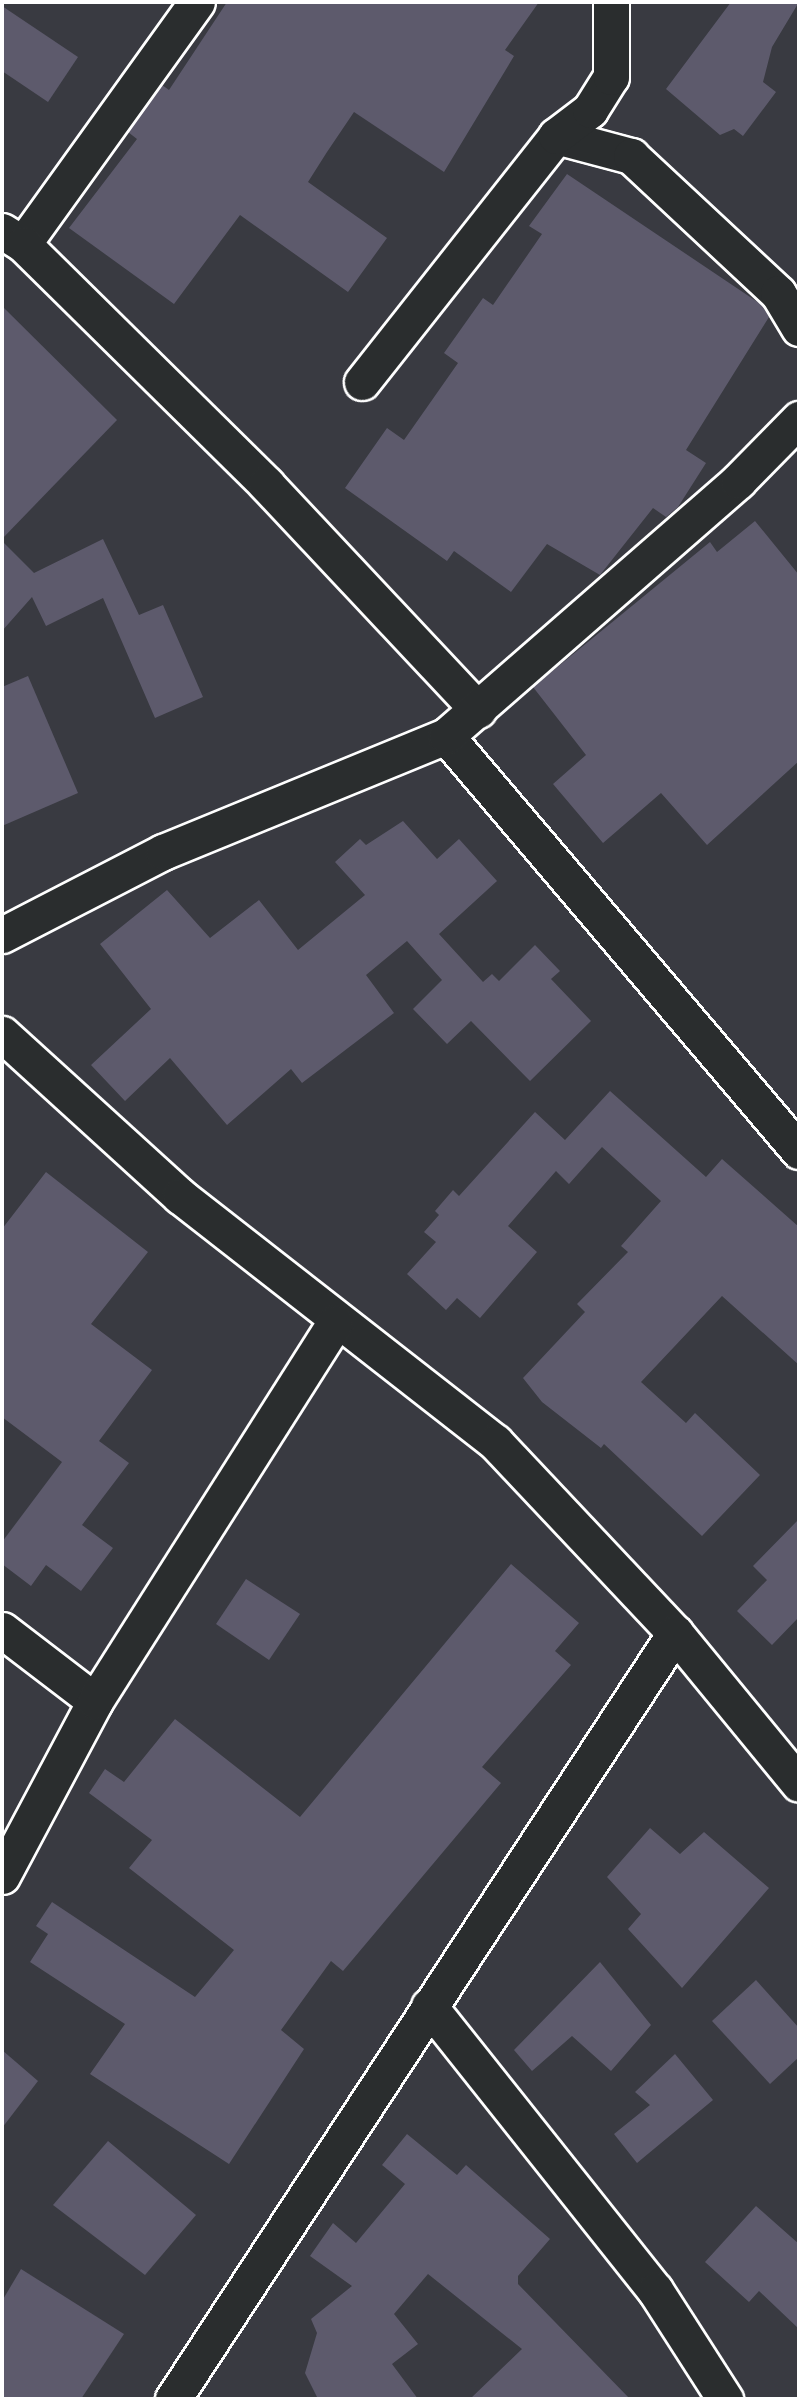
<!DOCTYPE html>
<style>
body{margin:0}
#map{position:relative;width:801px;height:2401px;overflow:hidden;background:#393a41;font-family:Mynerve,sans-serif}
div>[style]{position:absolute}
.building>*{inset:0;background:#5d5a6c}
.roads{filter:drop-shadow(2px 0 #fff) drop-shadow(-2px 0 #fff) drop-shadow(0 2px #fff) drop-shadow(0 -2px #fff)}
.street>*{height:35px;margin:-17.5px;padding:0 17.5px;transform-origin:17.5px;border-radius:17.5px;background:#2a2d2e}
span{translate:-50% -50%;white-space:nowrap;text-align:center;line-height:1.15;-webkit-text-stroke:5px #2a2d2e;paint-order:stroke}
.frame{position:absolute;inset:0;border:4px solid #fff;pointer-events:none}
</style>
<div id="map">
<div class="building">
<i style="clip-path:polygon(227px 2px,539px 2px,505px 50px,514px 56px,444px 172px,354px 112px,327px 152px,308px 182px,387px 238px,348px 292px,240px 215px,174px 304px,69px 228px,137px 139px,128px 132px,162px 85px,169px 90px)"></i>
<i style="clip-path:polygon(731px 2px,799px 2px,772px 47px,763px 82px,776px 92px,743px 136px,734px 129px,720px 135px,666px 89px)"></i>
<i style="clip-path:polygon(2px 6px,78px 57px,48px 102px,2px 71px)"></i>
<i style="clip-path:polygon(567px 174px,762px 305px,769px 317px,686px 450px,706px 463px,678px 507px,666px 517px,653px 508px,600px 575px,547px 544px,511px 592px,454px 551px,447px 561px,345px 488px,387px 428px,404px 440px,458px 363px,444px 353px,483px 298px,493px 305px,542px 234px,529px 226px)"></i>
<i style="clip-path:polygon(2px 306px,117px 420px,2px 539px)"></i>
<i style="clip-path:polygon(755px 521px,799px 575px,799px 761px,707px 845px,661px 793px,603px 843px,553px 784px,586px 755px,533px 687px,710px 542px,717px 552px)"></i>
<i style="clip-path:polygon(103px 539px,139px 615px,163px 605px,203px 697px,155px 718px,103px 598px,46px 626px,32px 597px,2px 631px,2px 541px,34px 573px)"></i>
<i style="clip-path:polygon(28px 676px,78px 793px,2px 826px,2px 687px)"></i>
<i style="clip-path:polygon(403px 821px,437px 859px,459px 839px,497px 881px,439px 934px,483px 982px,492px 974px,499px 981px,535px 945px,560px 971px,551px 979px,591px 1021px,530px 1081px,471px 1021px,447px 1044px,413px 1009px,442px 980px,407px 941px,366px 975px,394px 1013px,302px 1083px,291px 1069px,227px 1125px,170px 1058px,125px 1101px,91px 1065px,151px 1009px,100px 944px,167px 890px,210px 938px,259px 900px,298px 950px,365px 895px,335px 862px,360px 839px,366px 845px)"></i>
<i style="clip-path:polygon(610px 1091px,706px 1177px,722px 1159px,799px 1227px,799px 1365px,722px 1296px,641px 1382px,686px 1423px,695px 1413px,760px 1475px,702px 1536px,604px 1444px,601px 1448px,542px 1402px,523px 1378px,585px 1312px,577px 1304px,628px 1252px,621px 1246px,661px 1201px,602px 1147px,569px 1184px,556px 1171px,508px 1226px,537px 1252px,480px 1318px,457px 1298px,446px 1310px,407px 1274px,436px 1242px,424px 1232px,439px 1215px,435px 1211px,453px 1190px,459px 1196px,535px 1112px,565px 1140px)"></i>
<i style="clip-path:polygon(46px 1172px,148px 1252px,91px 1324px,152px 1370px,99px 1441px,129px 1463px,82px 1525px,113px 1548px,81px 1591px,46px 1565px,31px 1586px,2px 1564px,2px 1542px,62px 1462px,2px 1417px,2px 1229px)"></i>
<i style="clip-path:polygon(799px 1519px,799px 1617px,772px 1645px,737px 1611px,767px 1580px,753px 1566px)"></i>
<i style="clip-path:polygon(511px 1564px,579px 1623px,555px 1651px,571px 1665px,482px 1767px,501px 1783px,343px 1971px,331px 1961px,281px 2030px,304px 2049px,229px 2164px,90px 2074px,125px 2024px,30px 1962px,48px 1934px,36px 1926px,52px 1902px,195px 1997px,234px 1950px,129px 1868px,152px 1840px,89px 1793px,105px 1769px,124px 1782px,175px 1719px,300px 1817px)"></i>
<i style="clip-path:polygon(246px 1579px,300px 1614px,269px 1660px,216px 1624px)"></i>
<i style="clip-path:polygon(650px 1828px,680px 1854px,704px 1832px,769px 1888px,682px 1988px,628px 1929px,641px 1914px,607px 1877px)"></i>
<i style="clip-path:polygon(600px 1962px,651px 2025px,611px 2071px,572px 2036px,532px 2071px,514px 2050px)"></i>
<i style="clip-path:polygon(756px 1980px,799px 2028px,799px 2057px,770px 2084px,712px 2021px)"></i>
<i style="clip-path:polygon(2px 2050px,38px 2081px,2px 2128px)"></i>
<i style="clip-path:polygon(675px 2054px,713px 2100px,637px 2163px,614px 2134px,650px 2105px,635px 2092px)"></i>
<i style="clip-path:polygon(407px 2134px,457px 2175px,466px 2165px,550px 2239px,518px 2276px,518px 2284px,630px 2399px,470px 2399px,522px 2349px,428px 2274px,394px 2314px,418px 2344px,392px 2364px,418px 2399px,318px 2399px,305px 2373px,317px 2333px,311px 2319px,352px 2286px,310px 2256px,333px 2223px,356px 2243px,405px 2184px,382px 2165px)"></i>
<i style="clip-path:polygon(108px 2141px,196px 2215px,145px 2275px,53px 2205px)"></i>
<i style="clip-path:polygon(756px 2206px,799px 2244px,799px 2329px,759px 2291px,749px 2302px,705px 2262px)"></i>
<i style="clip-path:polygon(21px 2269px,124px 2334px,81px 2399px,2px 2399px,2px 2301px)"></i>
</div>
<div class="roads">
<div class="street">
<i style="left:556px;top:136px;width:78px;rotate:14.9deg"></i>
<i style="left:631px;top:156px;width:201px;rotate:43deg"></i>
<i style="left:778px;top:293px;width:41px;rotate:59deg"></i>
<i style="left:2px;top:231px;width:25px;rotate:32deg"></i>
<i style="left:23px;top:244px;width:298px;rotate:-54.3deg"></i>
<i style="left:23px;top:244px;width:342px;rotate:44.6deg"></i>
<i style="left:266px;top:484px;width:310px;rotate:46.8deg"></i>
<i style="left:362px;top:382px;width:313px;rotate:-51.7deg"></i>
<i style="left:556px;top:136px;width:43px;rotate:-37.4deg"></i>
<i style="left:590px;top:110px;width:39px;rotate:-58deg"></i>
<i style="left:611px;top:77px;width:75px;rotate:-90deg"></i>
<i style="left:446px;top:736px;width:545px;rotate:49.62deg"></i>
<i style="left:2px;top:935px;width:181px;rotate:-27.3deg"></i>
<i style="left:163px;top:852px;width:306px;rotate:-22.3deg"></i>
<i style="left:446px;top:736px;width:388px;rotate:-41.1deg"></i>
<i style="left:738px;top:481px;width:87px;rotate:-45.5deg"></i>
<i style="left:2px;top:1034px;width:241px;rotate:42.3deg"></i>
<i style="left:180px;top:1196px;width:400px;rotate:38deg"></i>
<i style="left:495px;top:1442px;width:262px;rotate:46.7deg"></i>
<i style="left:675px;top:1633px;width:195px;rotate:50.6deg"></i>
<i style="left:2px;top:1630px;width:117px;rotate:37.4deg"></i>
<i style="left:2px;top:1876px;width:198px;rotate:-62deg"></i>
<i style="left:95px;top:1701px;width:448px;rotate:-57.6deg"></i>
<i style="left:429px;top:2006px;width:363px;rotate:51.5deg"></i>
<i style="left:655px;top:2290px;width:130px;rotate:57.3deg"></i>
<i style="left:173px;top:2399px;width:916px;rotate:-56.76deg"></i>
</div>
</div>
<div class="frame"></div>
</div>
